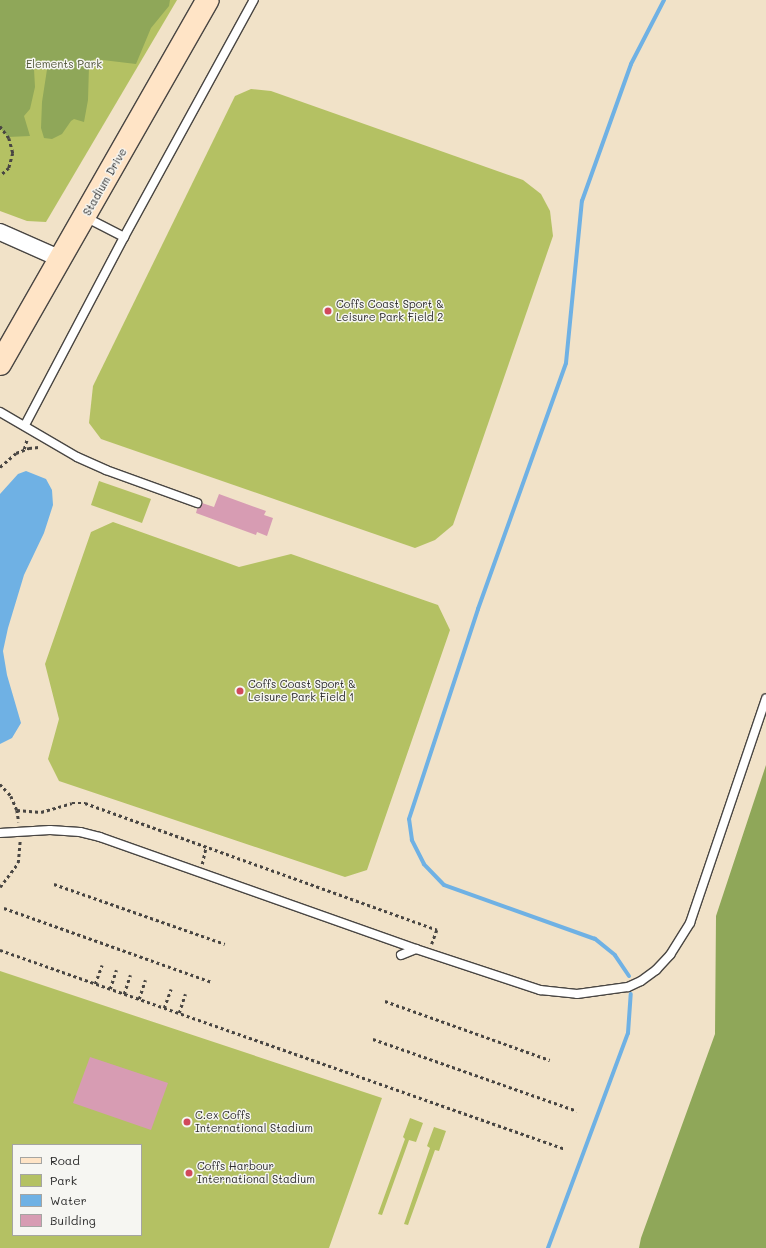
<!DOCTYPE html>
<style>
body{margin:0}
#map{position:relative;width:766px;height:1248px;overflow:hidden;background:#f1e2c8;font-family:Mali,sans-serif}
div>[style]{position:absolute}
.green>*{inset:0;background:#b4c163}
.forest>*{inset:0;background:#8fa759}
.water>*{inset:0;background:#6fb1e4}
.stream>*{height:4px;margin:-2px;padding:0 2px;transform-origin:2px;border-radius:2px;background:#6fb1e4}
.building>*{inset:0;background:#d79cb3}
.path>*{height:2.5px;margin-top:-1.25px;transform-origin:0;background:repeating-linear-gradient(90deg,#494643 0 3px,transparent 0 6px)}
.roads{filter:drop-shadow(1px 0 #494643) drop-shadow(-1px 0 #494643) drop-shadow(0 1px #494643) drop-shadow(0 -1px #494643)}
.service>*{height:8px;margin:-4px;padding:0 4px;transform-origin:4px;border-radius:4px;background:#fff}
.minor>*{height:16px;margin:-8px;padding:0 8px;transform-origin:8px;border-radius:8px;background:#fff}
.secondary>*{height:22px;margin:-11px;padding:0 11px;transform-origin:11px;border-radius:11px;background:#ffe4c6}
.dots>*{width:11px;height:11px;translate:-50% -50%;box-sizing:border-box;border:2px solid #f6f6f2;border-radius:50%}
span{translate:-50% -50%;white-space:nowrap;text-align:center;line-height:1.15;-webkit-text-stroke:3px #f6f6f2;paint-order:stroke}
.park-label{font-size:11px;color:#54583c}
.street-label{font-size:11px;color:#2b2b2b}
.poi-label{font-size:11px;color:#2b2b2b}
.left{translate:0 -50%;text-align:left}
.legend{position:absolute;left:12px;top:1144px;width:130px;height:92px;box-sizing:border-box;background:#f6f6f2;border:1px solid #a5a5a2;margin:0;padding:5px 7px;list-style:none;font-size:12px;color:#2b2b2b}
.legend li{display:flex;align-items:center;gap:8px;height:20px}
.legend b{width:20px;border:1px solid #a5a5a2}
</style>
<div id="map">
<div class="green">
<i style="clip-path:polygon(0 0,177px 0,46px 222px,27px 221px,0 211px)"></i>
<i style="clip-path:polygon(251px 89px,271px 91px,523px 180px,541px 194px,550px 211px,553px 236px,453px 525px,435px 540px,415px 548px,101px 439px,89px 423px,93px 386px,235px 96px)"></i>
<i style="clip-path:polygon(99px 481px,151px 499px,142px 523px,91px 505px)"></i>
<i style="clip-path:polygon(113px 522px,239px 567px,291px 554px,438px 605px,450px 630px,367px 870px,345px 877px,59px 781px,48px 759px,59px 719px,45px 664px,91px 532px)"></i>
<i style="clip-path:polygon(evenodd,0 971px,382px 1098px,329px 1248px,0 1248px,0 971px,13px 1145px,141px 1145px,141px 1235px,13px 1235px,13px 1145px)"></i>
<i style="clip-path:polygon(410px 1118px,423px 1123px,416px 1142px,409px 1140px,382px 1215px,378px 1214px,405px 1139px,403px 1137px)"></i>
<i style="clip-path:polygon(434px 1127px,446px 1131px,439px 1151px,435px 1150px,408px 1225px,404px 1224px,430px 1148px,427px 1146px)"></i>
</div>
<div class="forest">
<i style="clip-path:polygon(0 0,170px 0,169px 6px,151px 28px,136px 64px,94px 59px,89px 66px,88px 100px,84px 122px,74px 119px,71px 121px,62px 134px,52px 139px,44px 138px,41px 128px,42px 102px,48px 63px,42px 60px,34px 69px,35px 87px,30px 109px,24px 116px,30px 136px,8px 137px,0 128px)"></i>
<i style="clip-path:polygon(766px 765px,766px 1248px,639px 1248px,641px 1238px,715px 1034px,716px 916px)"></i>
</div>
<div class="water">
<i style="clip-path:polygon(26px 471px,46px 479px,52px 490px,53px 505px,44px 533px,24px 575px,8px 628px,3px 651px,7px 675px,21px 723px,12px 738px,0 744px,0 494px,18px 474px)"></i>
</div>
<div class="stream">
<i style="left:629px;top:976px;width:25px;rotate:-124deg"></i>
<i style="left:615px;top:955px;width:26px;rotate:-141deg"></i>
<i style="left:595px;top:939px;width:160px;rotate:-160.3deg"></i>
<i style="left:444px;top:885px;width:29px;rotate:-134deg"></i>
<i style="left:424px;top:864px;width:27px;rotate:-117deg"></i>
<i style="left:412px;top:840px;width:21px;rotate:-98deg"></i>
<i style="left:409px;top:819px;width:221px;rotate:-71.8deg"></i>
<i style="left:478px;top:609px;width:261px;rotate:-70.3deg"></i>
<i style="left:566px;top:363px;width:163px;rotate:-84.4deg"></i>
<i style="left:582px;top:201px;width:145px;rotate:-70.3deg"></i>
<i style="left:631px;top:64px;width:72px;rotate:-62.7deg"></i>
<i style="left:548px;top:1248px;width:229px;rotate:-69.6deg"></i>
<i style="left:628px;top:1033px;width:39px;rotate:-86deg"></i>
</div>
<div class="building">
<i style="clip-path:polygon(219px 494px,266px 511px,264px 515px,273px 518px,267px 536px,257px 532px,256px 535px,196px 513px,199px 502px,214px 507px)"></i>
<i style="clip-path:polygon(90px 1057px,168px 1083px,151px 1130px,73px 1103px)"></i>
</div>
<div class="path">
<i style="left:0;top:126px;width:15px;rotate:53deg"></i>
<i style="left:9px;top:138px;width:16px;rotate:75deg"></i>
<i style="left:13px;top:153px;width:16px;rotate:105deg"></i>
<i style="left:9px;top:168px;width:12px;rotate:138deg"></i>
<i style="left:24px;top:449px;width:10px;rotate:-73deg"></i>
<i style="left:0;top:467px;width:21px;rotate:-41deg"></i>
<i style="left:16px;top:453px;width:14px;rotate:-21deg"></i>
<i style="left:29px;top:448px;width:10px;rotate:-6deg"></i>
<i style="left:0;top:784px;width:16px;rotate:47deg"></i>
<i style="left:11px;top:796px;width:15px;rotate:67deg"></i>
<i style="left:17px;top:810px;width:12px;rotate:81deg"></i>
<i style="left:17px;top:810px;width:24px;rotate:5deg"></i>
<i style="left:41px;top:812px;width:32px;rotate:-16deg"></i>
<i style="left:72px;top:803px;width:13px"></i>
<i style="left:85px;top:803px;width:374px;rotate:19.8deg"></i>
<i style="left:437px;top:930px;width:15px;rotate:110deg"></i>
<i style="left:202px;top:864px;width:17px;rotate:-77deg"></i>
<i style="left:54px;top:884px;width:181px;rotate:19.3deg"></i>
<i style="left:0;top:887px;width:30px;rotate:-53deg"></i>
<i style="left:18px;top:863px;width:22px;rotate:-85deg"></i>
<i style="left:4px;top:908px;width:221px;rotate:19.6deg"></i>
<i style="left:0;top:950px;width:599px;rotate:19.4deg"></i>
<i style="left:95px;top:984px;width:20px;rotate:-70deg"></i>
<i style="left:110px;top:989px;width:20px;rotate:-72deg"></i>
<i style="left:124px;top:994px;width:20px;rotate:-72deg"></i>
<i style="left:139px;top:999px;width:20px;rotate:-72deg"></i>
<i style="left:385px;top:1001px;width:175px;rotate:19.7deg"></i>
<i style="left:164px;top:1008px;width:20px;rotate:-70deg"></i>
<i style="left:179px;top:1013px;width:20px;rotate:-72deg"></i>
<i style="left:373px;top:1039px;width:216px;rotate:19.4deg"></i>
</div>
<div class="roads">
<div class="service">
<i style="left:85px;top:217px;width:44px;rotate:27.1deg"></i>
<i style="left:0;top:412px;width:89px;rotate:30.3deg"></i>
<i style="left:77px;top:457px;width:32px;rotate:24deg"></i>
<i style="left:106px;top:470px;width:97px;rotate:19.9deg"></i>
<i style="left:25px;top:425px;width:212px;rotate:-62.2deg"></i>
<i style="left:124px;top:237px;width:270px;rotate:-61.3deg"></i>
<i style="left:0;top:833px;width:50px;rotate:-3.4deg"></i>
<i style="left:50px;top:830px;width:30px;rotate:4deg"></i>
<i style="left:80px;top:832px;width:21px;rotate:14deg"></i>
<i style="left:100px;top:837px;width:335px;rotate:19.5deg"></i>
<i style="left:416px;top:949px;width:131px;rotate:18.3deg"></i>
<i style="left:540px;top:990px;width:37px;rotate:6deg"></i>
<i style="left:577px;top:994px;width:51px;rotate:-7.8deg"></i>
<i style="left:628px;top:987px;width:14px;rotate:-25deg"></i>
<i style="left:641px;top:981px;width:19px;rotate:-36deg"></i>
<i style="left:656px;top:970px;width:21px;rotate:-47deg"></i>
<i style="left:670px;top:955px;width:38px;rotate:-58deg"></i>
<i style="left:690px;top:923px;width:237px;rotate:-71.3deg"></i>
<i style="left:401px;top:955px;width:16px;rotate:-22deg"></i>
</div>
<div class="minor">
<i style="left:0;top:232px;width:67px;rotate:23.9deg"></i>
</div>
<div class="secondary">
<i style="left:0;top:364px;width:419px;rotate:-60.3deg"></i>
</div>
</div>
<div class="dots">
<i style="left:328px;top:311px;background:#d1495b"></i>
<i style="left:240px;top:691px;background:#d1495b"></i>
<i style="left:187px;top:1122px;background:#d1495b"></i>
<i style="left:189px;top:1173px;background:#d1495b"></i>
</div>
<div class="park-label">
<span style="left:64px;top:64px">Elements Park</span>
</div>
<div class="street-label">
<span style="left:105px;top:182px;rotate:-60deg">Stadium Drive</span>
</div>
<div class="poi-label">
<span class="left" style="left:336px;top:311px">Coffs Coast Sport &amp;<br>Leisure Park Field 2</span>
<span class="left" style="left:248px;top:691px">Coffs Coast Sport &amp;<br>Leisure Park Field 1</span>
<span class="left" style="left:195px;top:1122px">C.ex Coffs<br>International Stadium</span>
<span class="left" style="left:197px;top:1173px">Coffs Harbour<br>International Stadium</span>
</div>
<ul class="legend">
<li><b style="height:5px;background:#ffe4c6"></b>Road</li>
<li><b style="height:11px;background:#b4c163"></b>Park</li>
<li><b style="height:11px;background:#6fb1e4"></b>Water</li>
<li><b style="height:11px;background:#d79cb3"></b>Building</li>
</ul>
</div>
